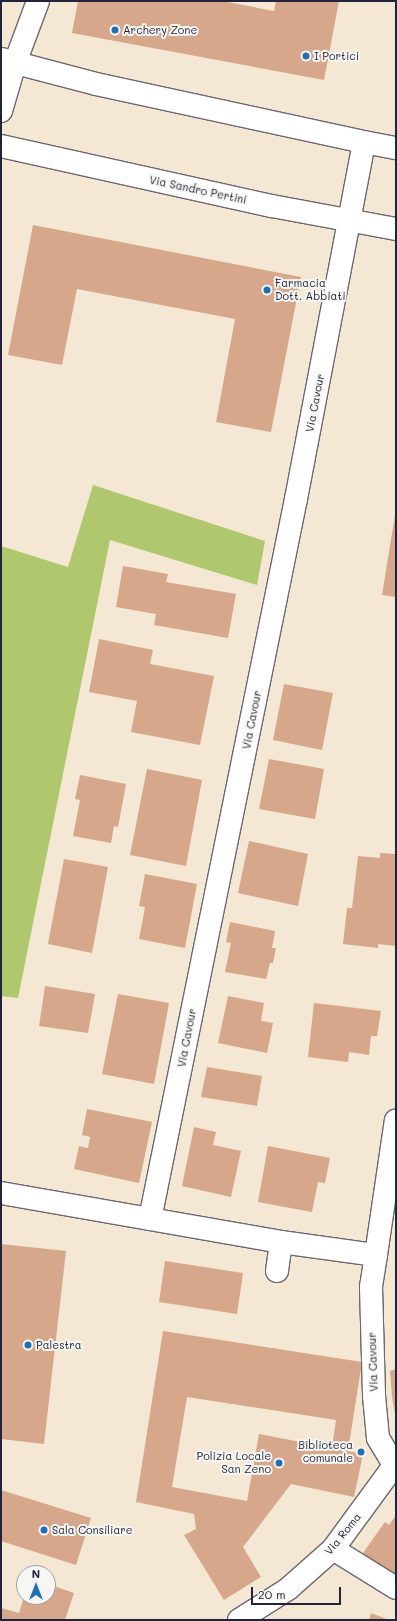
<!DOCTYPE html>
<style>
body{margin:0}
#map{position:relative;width:397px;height:1621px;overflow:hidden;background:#f4e7d4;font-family:Mali,sans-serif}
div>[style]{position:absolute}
.green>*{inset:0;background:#b0c86d}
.building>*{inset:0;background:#d6a78b}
.roads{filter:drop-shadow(1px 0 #6c6771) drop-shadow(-1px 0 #6c6771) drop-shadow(0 1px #6c6771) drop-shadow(0 -1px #6c6771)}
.minor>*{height:22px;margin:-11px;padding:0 11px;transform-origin:11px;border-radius:11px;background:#fff}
.dots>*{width:11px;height:11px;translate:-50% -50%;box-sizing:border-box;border:2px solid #f6f6f2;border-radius:50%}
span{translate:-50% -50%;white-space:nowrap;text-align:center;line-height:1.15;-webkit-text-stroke:4px #f6f6f2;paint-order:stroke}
.poi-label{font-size:11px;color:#22223b}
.left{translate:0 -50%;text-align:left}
.right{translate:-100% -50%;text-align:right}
.street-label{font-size:11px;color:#22223b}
.frame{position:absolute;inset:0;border:2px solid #22223b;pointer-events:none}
.north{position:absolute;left:16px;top:1565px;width:40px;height:40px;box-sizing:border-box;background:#f6f6f2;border:1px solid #a1a1a9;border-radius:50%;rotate:0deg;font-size:11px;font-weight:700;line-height:16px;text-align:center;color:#22223b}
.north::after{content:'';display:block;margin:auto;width:14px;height:18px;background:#1f6fb2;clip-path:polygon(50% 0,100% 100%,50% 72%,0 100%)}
.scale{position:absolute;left:251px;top:1587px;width:90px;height:18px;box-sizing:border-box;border:2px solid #22223b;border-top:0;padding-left:5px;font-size:12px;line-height:14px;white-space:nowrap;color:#22223b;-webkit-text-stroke:3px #f6f6f2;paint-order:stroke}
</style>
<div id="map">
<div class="green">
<i style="clip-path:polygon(93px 485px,265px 541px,257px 585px,110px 540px,18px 998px,1px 996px,1px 546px,68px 567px)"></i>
</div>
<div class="building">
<i style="clip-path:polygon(78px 1px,222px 1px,274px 11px,276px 1px,339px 1px,324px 80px,72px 33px)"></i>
<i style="clip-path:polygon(33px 225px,301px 277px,271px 432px,216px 422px,235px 319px,77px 289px,62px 365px,8px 355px)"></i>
<i style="clip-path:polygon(395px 515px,396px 515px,396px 597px,382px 595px)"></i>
<i style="clip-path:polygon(123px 566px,168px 574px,166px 582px,236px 594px,228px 638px,154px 625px,156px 614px,116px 607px)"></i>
<i style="clip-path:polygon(99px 639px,153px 650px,150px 664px,214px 676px,200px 745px,131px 732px,137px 701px,89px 692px)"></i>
<i style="clip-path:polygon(284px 684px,333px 693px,322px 750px,273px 740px)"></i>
<i style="clip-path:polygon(269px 759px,324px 769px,315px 819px,259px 809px)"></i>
<i style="clip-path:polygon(147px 769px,202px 780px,186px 866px,130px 855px)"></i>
<i style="clip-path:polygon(80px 775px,126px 784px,118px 827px,114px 826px,111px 843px,73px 836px,80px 800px,75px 799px)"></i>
<i style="clip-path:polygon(249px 841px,308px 854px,298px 906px,238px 893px)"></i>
<i style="clip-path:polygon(380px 853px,396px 854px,396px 946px,378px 944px,378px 948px,343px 944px,347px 908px,352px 908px,358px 856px,380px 858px)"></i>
<i style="clip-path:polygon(64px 859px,108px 867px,92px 953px,48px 944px)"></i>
<i style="clip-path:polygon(145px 874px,197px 884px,185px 948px,139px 939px,145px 907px,139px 906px)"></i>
<i style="clip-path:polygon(230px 922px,275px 931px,272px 948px,276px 948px,273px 963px,270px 963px,266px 979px,225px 972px,231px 943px,226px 942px)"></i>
<i style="clip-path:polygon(45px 986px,95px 994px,88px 1033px,39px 1026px)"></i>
<i style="clip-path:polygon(118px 994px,169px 1003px,154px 1084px,102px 1074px)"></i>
<i style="clip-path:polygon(228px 996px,264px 1003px,261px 1021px,273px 1023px,267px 1053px,218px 1043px)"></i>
<i style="clip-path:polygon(314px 1003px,381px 1011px,377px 1036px,371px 1036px,369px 1055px,349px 1052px,348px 1062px,308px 1057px)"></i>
<i style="clip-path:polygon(207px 1067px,262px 1076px,257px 1106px,201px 1097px)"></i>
<i style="clip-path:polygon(87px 1109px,152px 1122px,139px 1183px,74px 1169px,79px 1146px,88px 1148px,90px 1137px,82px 1135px)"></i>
<i style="clip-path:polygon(194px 1127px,216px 1132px,213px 1145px,241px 1151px,231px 1197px,182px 1186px)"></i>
<i style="clip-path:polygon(268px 1146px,330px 1158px,325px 1183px,318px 1182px,312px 1212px,258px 1202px)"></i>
<i style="clip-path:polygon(1px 1244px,66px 1251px,44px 1444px,1px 1439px)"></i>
<i style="clip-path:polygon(165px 1261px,243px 1273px,237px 1314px,159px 1302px)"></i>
<i style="clip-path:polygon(evenodd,163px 1331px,362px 1362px,348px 1451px,363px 1454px,354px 1497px,291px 1484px,243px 1547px,261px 1577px,224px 1600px,184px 1535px,196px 1529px,194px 1514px,136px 1502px,163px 1331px,187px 1397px,336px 1420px,332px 1448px,259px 1434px,247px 1501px,172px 1487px,187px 1397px)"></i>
<i style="clip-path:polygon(396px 1369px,396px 1414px,395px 1414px,392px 1397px,390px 1371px)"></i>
<i style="clip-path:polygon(1px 1490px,91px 1518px,76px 1565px,1px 1541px)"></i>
<i style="clip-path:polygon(396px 1515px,396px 1578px,363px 1553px,385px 1522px,389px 1525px)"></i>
<i style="clip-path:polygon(48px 1584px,74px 1593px,65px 1620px,1px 1620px,1px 1608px,19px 1613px,24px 1597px,48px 1597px)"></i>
<i style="clip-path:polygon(371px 1613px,389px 1620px,369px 1620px)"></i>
</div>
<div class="roads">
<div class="minor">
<i style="left:1px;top:59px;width:98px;rotate:14.7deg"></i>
<i style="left:96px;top:84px;width:274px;rotate:12.2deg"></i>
<i style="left:364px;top:142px;width:33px;rotate:11deg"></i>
<i style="left:1px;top:111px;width:50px;rotate:-73.7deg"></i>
<i style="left:15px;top:63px;width:66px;rotate:-69.6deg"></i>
<i style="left:1px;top:146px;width:278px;rotate:12.5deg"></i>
<i style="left:272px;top:206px;width:126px;rotate:10.5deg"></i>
<i style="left:1px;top:1193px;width:284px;rotate:9.9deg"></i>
<i style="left:281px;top:1242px;width:96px;rotate:7.8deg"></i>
<i style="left:376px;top:1255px;width:32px;rotate:99deg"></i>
<i style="left:371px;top:1287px;width:109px;rotate:88.4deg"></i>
<i style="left:374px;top:1396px;width:42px;rotate:84.6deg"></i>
<i style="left:378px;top:1438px;width:31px;rotate:59deg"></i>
<i style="left:150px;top:1219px;width:735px;rotate:-78.54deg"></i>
<i style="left:296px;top:499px;width:363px;rotate:-79.2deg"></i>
<i style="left:376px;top:1255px;width:136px;rotate:-81.6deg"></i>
<i style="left:277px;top:1271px;width:29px;rotate:-82deg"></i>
<i style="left:333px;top:1549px;width:74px;rotate:31.8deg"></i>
<i style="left:239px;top:1620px;width:58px;rotate:-32.3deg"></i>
<i style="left:288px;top:1589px;width:60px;rotate:-41.6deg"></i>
<i style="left:333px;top:1549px;width:107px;rotate:-53.8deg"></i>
</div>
</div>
<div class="dots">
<i style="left:115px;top:30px;background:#1f6fb2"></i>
<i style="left:306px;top:56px;background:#1f6fb2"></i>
<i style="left:267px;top:290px;background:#1f6fb2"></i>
<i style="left:28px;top:1345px;background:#1f6fb2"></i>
<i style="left:361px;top:1452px;background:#1f6fb2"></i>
<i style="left:279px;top:1463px;background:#1f6fb2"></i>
<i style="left:44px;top:1530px;background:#1f6fb2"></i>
</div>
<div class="poi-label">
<span class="left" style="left:123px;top:30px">Archery Zone</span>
<span class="left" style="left:314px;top:56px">I Portici</span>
<span class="left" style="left:275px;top:290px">Farmacia<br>Dott. Abbiati</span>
<span class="left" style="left:36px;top:1345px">Palestra</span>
<span class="right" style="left:353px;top:1452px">Biblioteca<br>comunale</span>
<span class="right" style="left:271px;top:1463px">Polizia Locale<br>San Zeno</span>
<span class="left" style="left:52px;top:1530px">Sala Consiliare</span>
</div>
<div class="street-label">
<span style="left:198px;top:190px;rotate:12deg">Via Sandro Pertini</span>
<span style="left:315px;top:403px;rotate:-79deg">Via Cavour</span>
<span style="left:252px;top:720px;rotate:-79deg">Via Cavour</span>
<span style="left:187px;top:1038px;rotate:-79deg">Via Cavour</span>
<span style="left:373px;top:1362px;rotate:-92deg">Via Cavour</span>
<span style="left:343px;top:1534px;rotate:-51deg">Via Roma</span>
</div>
<div class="frame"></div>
<div class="north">N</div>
<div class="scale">20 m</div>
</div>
